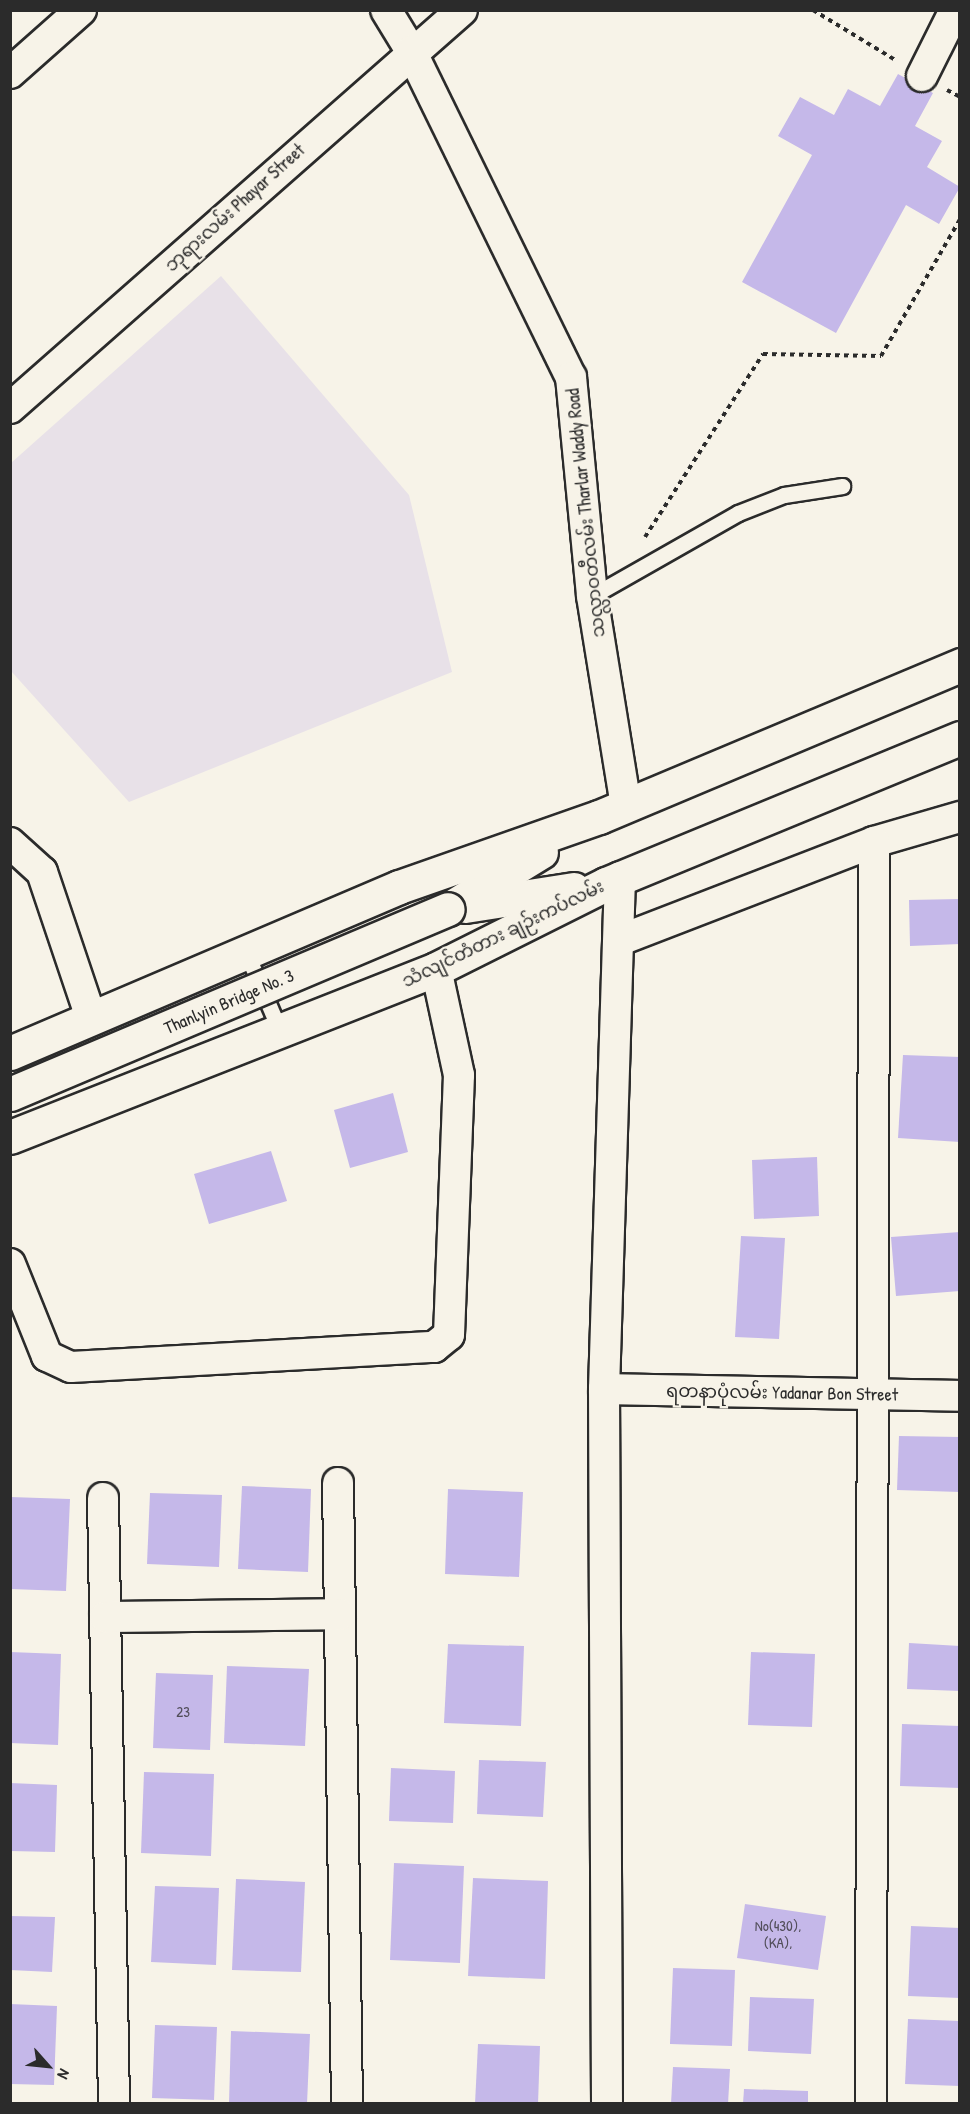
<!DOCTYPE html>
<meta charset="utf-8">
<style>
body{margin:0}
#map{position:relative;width:970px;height:2114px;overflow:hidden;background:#f7f3e8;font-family:"Patrick Hand","Noto Sans Myanmar",sans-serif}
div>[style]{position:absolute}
.built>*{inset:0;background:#e8e1e8}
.building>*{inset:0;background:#c5b8e9}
.path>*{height:4px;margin-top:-2px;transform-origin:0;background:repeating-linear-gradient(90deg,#2b2b2b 0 4.5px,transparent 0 9px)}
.roads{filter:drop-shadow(2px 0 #2b2b2b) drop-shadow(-2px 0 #2b2b2b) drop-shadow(0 2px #2b2b2b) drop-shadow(0 -2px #2b2b2b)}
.lane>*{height:15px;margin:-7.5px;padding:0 7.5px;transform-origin:7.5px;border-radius:7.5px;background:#f7f3e8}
.street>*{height:30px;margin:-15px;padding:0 15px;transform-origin:15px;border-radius:15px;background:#f7f3e8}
.primary>*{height:33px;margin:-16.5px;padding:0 16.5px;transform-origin:16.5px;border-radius:16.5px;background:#f7f3e8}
.bridges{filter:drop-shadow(2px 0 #2b2b2b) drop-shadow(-2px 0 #2b2b2b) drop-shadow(0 2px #2b2b2b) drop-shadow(0 -2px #2b2b2b)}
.primary-bridge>*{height:33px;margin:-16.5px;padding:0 16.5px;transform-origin:16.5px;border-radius:16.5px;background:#f7f3e8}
span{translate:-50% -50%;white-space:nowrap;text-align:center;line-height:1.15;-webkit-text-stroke:4.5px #f7f3e8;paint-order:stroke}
.number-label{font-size:15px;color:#524e5a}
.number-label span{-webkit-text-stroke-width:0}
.street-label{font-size:18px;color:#2b2b2b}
.frame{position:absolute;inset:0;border:12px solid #2b2b2b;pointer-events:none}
.north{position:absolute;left:18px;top:2036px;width:60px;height:60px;-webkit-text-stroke:4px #f7f3e8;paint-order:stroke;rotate:117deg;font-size:16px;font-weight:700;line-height:24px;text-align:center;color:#2b2b2b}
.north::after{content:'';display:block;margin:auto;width:21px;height:27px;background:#2b2b2b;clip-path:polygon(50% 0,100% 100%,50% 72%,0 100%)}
</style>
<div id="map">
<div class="built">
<i style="clip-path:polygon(221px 276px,409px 495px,452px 672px,129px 802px,11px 671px,11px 463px)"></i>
</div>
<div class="building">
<i style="clip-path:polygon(898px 74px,933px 93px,915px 126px,942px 141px,927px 167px,960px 187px,939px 224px,906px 205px,836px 333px,742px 282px,812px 155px,778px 136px,800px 97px,834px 115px,848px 89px,880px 106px)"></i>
<i style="clip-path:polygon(960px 899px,960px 944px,910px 946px,909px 900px)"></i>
<i style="clip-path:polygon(903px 1055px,960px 1057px,960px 1142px,898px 1138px)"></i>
<i style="clip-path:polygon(393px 1093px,408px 1152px,350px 1168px,334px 1110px)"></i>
<i style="clip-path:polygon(271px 1151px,287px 1201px,209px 1224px,194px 1174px)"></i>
<i style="clip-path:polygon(817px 1157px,819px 1216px,754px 1219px,752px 1160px)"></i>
<i style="clip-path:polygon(960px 1232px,960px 1291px,896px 1296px,891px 1237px)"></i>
<i style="clip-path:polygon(741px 1236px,785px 1238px,779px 1339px,735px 1337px)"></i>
<i style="clip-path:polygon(899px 1436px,960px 1437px,960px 1492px,897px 1490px)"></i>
<i style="clip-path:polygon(242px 1486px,311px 1489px,308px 1572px,238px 1569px)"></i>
<i style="clip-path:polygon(448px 1489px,523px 1492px,519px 1577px,445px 1574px)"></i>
<i style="clip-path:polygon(150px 1493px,222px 1495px,219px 1567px,147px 1564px)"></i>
<i style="clip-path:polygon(10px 1497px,70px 1499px,66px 1591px,10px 1589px)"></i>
<i style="clip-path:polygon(909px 1643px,960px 1646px,960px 1691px,907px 1689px)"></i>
<i style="clip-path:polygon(448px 1644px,524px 1646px,521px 1726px,444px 1723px)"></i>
<i style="clip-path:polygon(10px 1652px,61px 1654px,58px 1745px,10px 1743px)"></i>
<i style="clip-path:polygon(751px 1652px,815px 1654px,812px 1727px,748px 1725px)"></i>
<i style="clip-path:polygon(227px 1666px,309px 1669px,305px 1746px,224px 1743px)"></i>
<i style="clip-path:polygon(156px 1673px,213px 1675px,210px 1750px,153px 1748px)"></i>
<i style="clip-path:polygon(902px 1724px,960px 1726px,960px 1788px,900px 1786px)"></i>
<i style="clip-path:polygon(479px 1760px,546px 1762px,543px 1817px,477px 1814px)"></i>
<i style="clip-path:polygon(391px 1768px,455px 1771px,453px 1823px,389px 1821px)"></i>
<i style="clip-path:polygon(144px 1772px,214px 1774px,211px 1856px,141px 1853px)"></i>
<i style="clip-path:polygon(10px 1783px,57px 1785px,55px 1852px,10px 1851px)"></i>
<i style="clip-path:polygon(394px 1863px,464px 1866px,460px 1963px,390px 1960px)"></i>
<i style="clip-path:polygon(473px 1878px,548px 1881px,545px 1979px,468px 1976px)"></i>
<i style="clip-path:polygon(236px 1879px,305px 1882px,301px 1972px,232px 1970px)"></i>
<i style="clip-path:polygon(155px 1886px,219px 1888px,216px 1965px,151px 1962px)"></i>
<i style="clip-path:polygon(745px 1904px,826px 1916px,818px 1970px,737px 1958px)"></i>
<i style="clip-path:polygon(10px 1916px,55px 1917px,52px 1972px,10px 1970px)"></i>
<i style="clip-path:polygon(911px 1926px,960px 1928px,960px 1998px,908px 1996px)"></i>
<i style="clip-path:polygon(673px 1968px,735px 1970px,732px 2046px,670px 2044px)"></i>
<i style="clip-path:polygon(750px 1997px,814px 1999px,811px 2054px,748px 2051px)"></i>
<i style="clip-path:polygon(10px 2004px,57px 2006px,54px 2085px,10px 2084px)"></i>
<i style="clip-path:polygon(908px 2019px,960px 2021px,960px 2086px,905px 2084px)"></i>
<i style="clip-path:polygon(155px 2025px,217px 2027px,214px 2100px,152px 2098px)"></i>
<i style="clip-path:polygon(231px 2031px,310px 2034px,307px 2104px,229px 2104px)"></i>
<i style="clip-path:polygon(478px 2044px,540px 2046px,538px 2104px,475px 2104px)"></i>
<i style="clip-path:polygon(673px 2067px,730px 2069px,728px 2104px,671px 2104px)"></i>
<i style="clip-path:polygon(744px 2089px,808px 2091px,808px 2104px,743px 2104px)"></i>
</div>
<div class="path">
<i style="left:813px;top:10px;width:98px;rotate:31.3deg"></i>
<i style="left:947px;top:90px;width:15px;rotate:28deg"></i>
<i style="left:645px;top:537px;width:218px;rotate:-57.2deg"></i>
<i style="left:763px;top:354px;width:118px;rotate:1deg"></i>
<i style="left:881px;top:356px;width:158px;rotate:-60deg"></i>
</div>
<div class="roads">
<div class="lane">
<i style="left:592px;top:596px;width:168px;rotate:-29.6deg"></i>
<i style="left:738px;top:513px;width:49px;rotate:-21.4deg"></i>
<i style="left:784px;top:495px;width:59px;rotate:-8.8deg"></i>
<i style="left:246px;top:952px;width:86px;rotate:66.7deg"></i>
</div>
<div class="street">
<i style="left:386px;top:10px;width:48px;rotate:58.6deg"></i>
<i style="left:411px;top:51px;width:363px;rotate:63.9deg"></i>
<i style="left:571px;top:377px;width:220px;rotate:84.5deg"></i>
<i style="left:592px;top:596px;width:213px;rotate:80.8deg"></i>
<i style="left:10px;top:73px;width:95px;rotate:-41.6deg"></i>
<i style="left:922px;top:76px;width:74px;rotate:-63.4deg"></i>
<i style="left:10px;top:408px;width:602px;rotate:-41.36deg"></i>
<i style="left:10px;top:843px;width:43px;rotate:42.2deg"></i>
<i style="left:42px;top:872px;width:154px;rotate:71.4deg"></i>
<i style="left:620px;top:940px;width:272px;rotate:-21.1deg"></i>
<i style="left:874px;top:842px;width:90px;rotate:-16.2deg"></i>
<i style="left:10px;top:1264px;width:99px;rotate:68.1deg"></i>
<i style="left:47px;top:1356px;width:26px;rotate:25deg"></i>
<i style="left:71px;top:1367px;width:364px;rotate:-3.2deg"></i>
<i style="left:434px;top:1347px;width:19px;rotate:-39deg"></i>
<i style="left:449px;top:1335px;width:260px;rotate:-87.8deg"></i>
<i style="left:459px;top:1075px;width:108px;rotate:-102.2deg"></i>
<i style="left:604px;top:1389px;width:356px;rotate:1.1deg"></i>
<i style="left:338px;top:1483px;width:621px;rotate:89.17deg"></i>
<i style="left:103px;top:1498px;width:606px;rotate:88.96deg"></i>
<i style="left:105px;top:1617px;width:235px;rotate:-0.7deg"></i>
<i style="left:607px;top:2104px;width:715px;rotate:-90.24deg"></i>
<i style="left:604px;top:1389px;width:512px;rotate:-88.21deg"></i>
<i style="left:871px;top:2104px;width:1262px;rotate:-89.86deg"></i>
</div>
<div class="primary">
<i style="left:465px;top:906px;width:110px;rotate:-8.9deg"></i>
<i style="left:448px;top:909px;width:109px;rotate:-31.5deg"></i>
<i style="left:10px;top:1053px;width:423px;rotate:-23.1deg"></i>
<i style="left:399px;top:887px;width:212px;rotate:-19.3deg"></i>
<i style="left:599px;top:817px;width:392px;rotate:-22.8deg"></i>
<i style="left:10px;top:1137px;width:458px;rotate:-21.5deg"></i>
<i style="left:436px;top:969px;width:190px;rotate:-26.6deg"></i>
<i style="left:606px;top:884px;width:383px;rotate:-22.4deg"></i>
</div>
</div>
<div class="bridges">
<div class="primary-bridge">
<i style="left:10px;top:1094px;width:475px;rotate:-22.9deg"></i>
</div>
</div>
<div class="number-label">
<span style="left:183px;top:1712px">23</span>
<span style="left:778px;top:1934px">No(430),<br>(KA),</span>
</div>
<div class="street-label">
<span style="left:235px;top:208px;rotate:-42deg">ဘုရားလမ်း Phayar Street</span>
<span style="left:586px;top:513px;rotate:-96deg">သလ္လာဝတီလမ်း Tharlar Waddy Road</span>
<span style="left:503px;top:934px;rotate:-26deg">သံလျင်တံတား ချဉ်းကပ်လမ်း</span>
<span style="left:229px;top:1002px;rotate:-23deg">Thanlyin Bridge No. 3</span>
<span style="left:782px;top:1393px;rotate:1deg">ရတနာပုံလမ်း Yadanar Bon Street</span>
</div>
<div class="frame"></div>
<div class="north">N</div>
</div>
